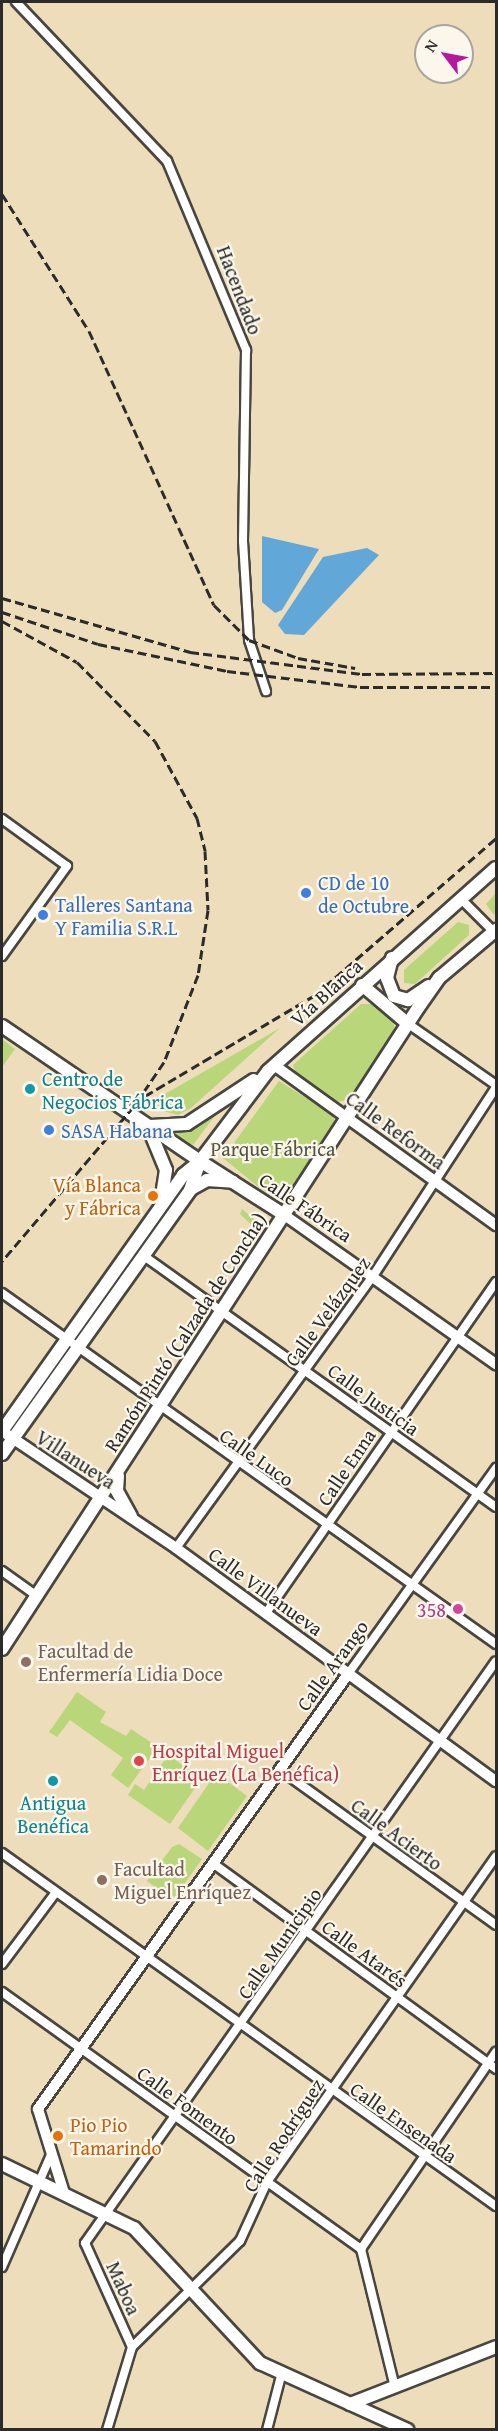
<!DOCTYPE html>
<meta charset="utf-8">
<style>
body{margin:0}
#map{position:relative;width:498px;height:2431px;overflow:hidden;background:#edddba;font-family:"Gentium Book Plus",serif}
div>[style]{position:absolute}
.green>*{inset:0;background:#bad67b}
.water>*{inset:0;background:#61a7d7}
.roads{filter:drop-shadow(2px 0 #484640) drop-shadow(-2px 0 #484640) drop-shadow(0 2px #484640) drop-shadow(0 -2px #484640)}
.minor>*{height:8px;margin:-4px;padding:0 4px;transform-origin:4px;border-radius:4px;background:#fff}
.tertiary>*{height:10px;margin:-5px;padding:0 5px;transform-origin:5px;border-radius:5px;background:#fff}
.secondary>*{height:12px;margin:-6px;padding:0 6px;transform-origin:6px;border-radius:6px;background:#fff}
.primary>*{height:12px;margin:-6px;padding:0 6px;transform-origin:6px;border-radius:6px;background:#fff}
.rail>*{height:3px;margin-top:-1.5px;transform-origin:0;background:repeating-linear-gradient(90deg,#2b2b2b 0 9px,transparent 0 13.5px)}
.dots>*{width:16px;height:16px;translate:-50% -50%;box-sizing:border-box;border:3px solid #fbf7ec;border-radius:50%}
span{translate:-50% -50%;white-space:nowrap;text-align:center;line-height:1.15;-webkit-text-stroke:4.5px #fbf7ec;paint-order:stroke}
.street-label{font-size:20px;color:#2b2b2b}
.shop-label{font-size:20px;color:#366cbe}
.left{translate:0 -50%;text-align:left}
.culture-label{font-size:20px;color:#0d838f}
.park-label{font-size:20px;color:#4f563f}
.food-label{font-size:20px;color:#c56008}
.right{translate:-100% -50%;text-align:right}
.hotel-label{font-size:20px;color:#b23c85}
.education-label{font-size:20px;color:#785e54}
.health-label{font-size:20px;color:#be3a42}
.frame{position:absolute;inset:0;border:3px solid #2b2b2b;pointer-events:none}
.north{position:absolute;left:414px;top:24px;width:60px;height:60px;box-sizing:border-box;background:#fbf7ec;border:2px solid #a8a59f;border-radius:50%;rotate:302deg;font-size:16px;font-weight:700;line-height:24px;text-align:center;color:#2b2b2b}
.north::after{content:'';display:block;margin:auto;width:21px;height:27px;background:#b5179e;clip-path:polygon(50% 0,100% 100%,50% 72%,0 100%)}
</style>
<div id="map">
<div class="green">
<i style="clip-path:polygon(496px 893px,496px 914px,493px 914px,486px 904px)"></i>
<i style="clip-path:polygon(458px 922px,469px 925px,469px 935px,415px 984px,404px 983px,404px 970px)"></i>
<i style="clip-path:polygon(361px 1004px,371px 1004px,392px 1017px,395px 1030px,352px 1099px,337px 1102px,297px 1076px,293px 1065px)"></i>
<i style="clip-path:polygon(280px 1028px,191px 1108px,178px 1115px,144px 1106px)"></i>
<i style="clip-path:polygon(3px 1040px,15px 1049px,2px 1067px,2px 1042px)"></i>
<i style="clip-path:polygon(279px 1081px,332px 1114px,336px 1124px,291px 1190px,279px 1196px,262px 1190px,223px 1158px)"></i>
<i style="clip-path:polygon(220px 1109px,193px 1145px,173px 1134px,200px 1124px)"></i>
<i style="clip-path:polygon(242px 1209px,261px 1225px,260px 1233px,240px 1214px)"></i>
<i style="clip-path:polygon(77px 1692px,106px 1712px,100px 1722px,126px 1736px,131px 1729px,158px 1747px,128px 1788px,111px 1775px,123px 1758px,70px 1720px,57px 1737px,49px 1732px)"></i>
<i style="clip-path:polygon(168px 1755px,202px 1778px,170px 1824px,128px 1795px,135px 1784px,144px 1790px)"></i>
<i style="clip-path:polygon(216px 1773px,247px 1796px,208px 1851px,178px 1828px)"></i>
<i style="clip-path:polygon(179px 1844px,202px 1859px,173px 1900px,147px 1881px,172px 1847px)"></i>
</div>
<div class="water">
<i style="clip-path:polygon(262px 536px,319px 549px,282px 610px,275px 613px,262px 602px)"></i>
<i style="clip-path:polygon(367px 548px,379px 555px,304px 635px,285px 634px,278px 625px,323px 557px)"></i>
</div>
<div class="roads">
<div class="minor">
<i style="left:16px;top:2px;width:219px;rotate:46.5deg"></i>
<i style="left:167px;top:161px;width:205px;rotate:67.3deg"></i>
<i style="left:246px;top:350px;width:191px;rotate:90.9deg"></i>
<i style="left:243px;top:541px;width:99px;rotate:86.5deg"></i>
<i style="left:249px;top:640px;width:54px;rotate:71.6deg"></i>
<i style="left:2px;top:819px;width:80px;rotate:35.9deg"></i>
<i style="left:67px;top:866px;width:111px;rotate:125.8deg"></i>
<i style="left:461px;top:899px;width:49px;rotate:45deg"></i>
<i style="left:407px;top:1023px;width:108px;rotate:34.9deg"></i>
<i style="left:144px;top:1256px;width:432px;rotate:35.5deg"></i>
<i style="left:2px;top:1293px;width:606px;rotate:35.39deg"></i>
<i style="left:176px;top:1548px;width:336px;rotate:-54.1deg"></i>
<i style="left:373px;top:1276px;width:225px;rotate:-56.9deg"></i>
<i style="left:2px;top:1571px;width:43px;rotate:35.5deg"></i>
<i style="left:266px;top:1613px;width:403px;rotate:-55.2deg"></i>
<i style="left:348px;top:1674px;width:254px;rotate:-54.3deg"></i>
<i style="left:279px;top:1769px;width:267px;rotate:35.7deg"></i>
<i style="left:2px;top:1853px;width:607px;rotate:35.55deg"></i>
<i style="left:214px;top:1864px;width:349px;rotate:36deg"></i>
<i style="left:2px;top:1964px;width:90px;rotate:-53.1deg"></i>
<i style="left:2px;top:1992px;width:442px;rotate:35.6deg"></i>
<i style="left:361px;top:2249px;width:138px;rotate:76.2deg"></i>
<i style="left:361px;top:2249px;width:239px;rotate:-55.6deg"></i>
<i style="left:2px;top:2267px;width:122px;rotate:-66.4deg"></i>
<i style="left:132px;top:2347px;width:114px;rotate:-114.3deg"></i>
<i style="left:85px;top:2243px;width:712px;rotate:-54.77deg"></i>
<i style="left:107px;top:2430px;width:87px;rotate:-73.2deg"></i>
<i style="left:132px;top:2347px;width:151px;rotate:-44.5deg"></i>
<i style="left:240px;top:2241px;width:65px;rotate:-65.4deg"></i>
<i style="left:267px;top:2182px;width:398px;rotate:-54.9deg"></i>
<i style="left:267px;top:2430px;width:56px;rotate:-75.5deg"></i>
</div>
<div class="tertiary">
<i style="left:274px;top:1065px;width:274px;rotate:35.8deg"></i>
<i style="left:283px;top:1214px;width:261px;rotate:35.2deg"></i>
<i style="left:2px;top:1431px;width:210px;rotate:33.9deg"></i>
<i style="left:176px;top:1548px;width:396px;rotate:36.1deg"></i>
<i style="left:64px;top:2193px;width:88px;rotate:-107.2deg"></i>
<i style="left:38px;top:2109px;width:534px;rotate:-54.52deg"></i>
</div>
<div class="secondary">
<i style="left:392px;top:958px;width:21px;rotate:104deg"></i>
<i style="left:387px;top:978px;width:19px;rotate:69deg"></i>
<i style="left:394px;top:996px;width:15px;rotate:16deg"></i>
<i style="left:408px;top:1000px;width:25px;rotate:-34deg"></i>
<i style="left:362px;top:985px;width:59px;rotate:40.2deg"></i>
<i style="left:200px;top:1161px;width:98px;rotate:32.6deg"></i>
<i style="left:118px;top:1476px;width:15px;rotate:94deg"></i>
<i style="left:117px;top:1491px;width:29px;rotate:61deg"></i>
<i style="left:2px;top:1649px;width:764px;rotate:-57.02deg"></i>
<i style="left:418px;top:1008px;width:37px;rotate:-55deg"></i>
<i style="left:439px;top:978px;width:75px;rotate:-40.1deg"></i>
<i style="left:350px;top:2404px;width:157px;rotate:-21.3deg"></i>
</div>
<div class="primary">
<i style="left:2px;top:1026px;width:240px;rotate:34.3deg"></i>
<i style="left:150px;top:1126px;width:37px;rotate:-3deg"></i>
<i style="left:187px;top:1124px;width:80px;rotate:-33.3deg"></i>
<i style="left:149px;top:1129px;width:44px;rotate:67.5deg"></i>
<i style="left:166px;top:1170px;width:30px;rotate:99deg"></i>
<i style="left:191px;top:1189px;width:18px;rotate:-29deg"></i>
<i style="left:207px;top:1180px;width:26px;rotate:4deg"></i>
<i style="left:2px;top:1431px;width:314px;rotate:-54.7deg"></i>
<i style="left:183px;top:1175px;width:22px;rotate:-39deg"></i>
<i style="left:200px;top:1161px;width:113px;rotate:-52.9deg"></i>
<i style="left:268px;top:1071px;width:305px;rotate:-41.7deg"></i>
<i style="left:2px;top:1454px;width:324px;rotate:-54.5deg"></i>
<i style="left:190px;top:1190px;width:31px;rotate:-71deg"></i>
<i style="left:2px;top:2164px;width:147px;rotate:25.9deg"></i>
<i style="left:134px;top:2228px;width:185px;rotate:47deg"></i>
<i style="left:260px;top:2363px;width:162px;rotate:24.4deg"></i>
</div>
</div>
<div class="rail">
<i style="left:2px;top:194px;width:162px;rotate:57.6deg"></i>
<i style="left:89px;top:331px;width:301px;rotate:65.5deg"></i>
<i style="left:214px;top:605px;width:49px;rotate:45deg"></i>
<i style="left:249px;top:640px;width:52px;rotate:20.2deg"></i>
<i style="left:298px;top:658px;width:58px;rotate:10deg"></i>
<i style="left:2px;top:598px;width:196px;rotate:16deg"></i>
<i style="left:190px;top:652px;width:173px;rotate:7.3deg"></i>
<i style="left:362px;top:674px;width:134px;rotate:-0.4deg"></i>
<i style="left:2px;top:612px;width:101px;rotate:18.4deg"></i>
<i style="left:98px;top:644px;width:132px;rotate:11.8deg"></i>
<i style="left:227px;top:671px;width:134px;rotate:6.9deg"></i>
<i style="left:360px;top:687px;width:136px"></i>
<i style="left:2px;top:621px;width:85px;rotate:28.7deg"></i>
<i style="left:77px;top:662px;width:111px;rotate:45.4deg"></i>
<i style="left:155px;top:741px;width:88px;rotate:61.4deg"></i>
<i style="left:197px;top:818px;width:34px;rotate:76deg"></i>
<i style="left:205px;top:851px;width:59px;rotate:87.1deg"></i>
<i style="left:208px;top:910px;width:66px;rotate:98.7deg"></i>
<i style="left:198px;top:975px;width:93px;rotate:111.3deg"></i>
<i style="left:164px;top:1062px;width:53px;rotate:124.3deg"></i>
<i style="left:134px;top:1106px;width:204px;rotate:130.4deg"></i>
<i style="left:145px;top:1096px;width:198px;rotate:-30.7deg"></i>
<i style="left:315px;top:995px;width:240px;rotate:-40.9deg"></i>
</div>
<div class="dots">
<i style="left:306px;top:893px;background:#3f7fe0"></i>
<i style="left:43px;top:915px;background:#3f7fe0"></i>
<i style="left:30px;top:1089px;background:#0f9aa8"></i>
<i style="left:49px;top:1130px;background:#3f7fe0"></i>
<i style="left:153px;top:1196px;background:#e8710a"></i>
<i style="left:458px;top:1609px;background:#d1479c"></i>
<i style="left:26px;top:1662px;background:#8d6e63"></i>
<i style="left:139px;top:1761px;background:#e0444e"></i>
<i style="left:53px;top:1781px;background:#0f9aa8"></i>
<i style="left:102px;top:1880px;background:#8d6e63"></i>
<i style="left:58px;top:2136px;background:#e8710a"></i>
</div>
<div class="street-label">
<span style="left:240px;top:290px;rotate:69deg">Hacendado</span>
<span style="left:326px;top:992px;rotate:-42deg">Vía Blanca</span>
<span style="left:396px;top:1130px;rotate:36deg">Calle Reforma</span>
<span style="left:306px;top:1207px;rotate:34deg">Calle Fábrica</span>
<span style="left:327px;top:1311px;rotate:-54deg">Calle Velázquez</span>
<span style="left:185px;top:1332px;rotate:-57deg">Ramón Pintó (Calzada de Concha)</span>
<span style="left:374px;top:1399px;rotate:36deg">Calle Justicia</span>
<span style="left:257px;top:1457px;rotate:35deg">Calle Luco</span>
<span style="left:76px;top:1459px;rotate:33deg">Villanueva</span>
<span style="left:346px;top:1467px;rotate:-56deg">Calle Enna</span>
<span style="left:266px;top:1591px;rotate:36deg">Calle Villanueva</span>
<span style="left:332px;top:1665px;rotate:-54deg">Calle Arango</span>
<span style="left:397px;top:1834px;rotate:36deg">Calle Acierto</span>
<span style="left:279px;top:1943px;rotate:-55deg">Calle Municipio</span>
<span style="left:365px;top:1953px;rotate:36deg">Calle Atarés</span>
<span style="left:188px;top:2105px;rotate:36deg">Calle Fomento</span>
<span style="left:404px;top:2122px;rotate:35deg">Calle Ensenada</span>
<span style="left:283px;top:2135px;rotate:-57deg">Calle Rodríguez</span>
<span style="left:124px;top:2288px;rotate:66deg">Maboa</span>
</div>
<div class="shop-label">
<span class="left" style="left:318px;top:894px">CD de 10<br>de Octubre</span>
<span class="left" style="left:55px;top:916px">Talleres Santana<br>Y Familia S.R.L</span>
<span class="left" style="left:61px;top:1130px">SASA Habana</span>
</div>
<div class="culture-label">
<span class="left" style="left:42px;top:1090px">Centro de<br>Negocios Fábrica</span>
<span style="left:53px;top:1814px">Antigua<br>Benéfica</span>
</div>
<div class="park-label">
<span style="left:273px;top:1148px">Parque Fábrica</span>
</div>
<div class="food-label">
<span class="right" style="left:141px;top:1196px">Vía Blanca<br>y Fábrica</span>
<span class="left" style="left:70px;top:2136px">Pio Pio<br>Tamarindo</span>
</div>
<div class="hotel-label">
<span class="right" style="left:446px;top:1609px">358</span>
</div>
<div class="education-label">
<span class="left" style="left:38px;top:1662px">Facultad de<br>Enfermería Lidia Doce</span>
<span class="left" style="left:114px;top:1880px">Facultad<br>Miguel Enríquez</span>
</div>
<div class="health-label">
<span class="left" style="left:152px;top:1762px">Hospital Miguel<br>Enríquez (La Benéfica)</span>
</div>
<div class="frame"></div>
<div class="north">N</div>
</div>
